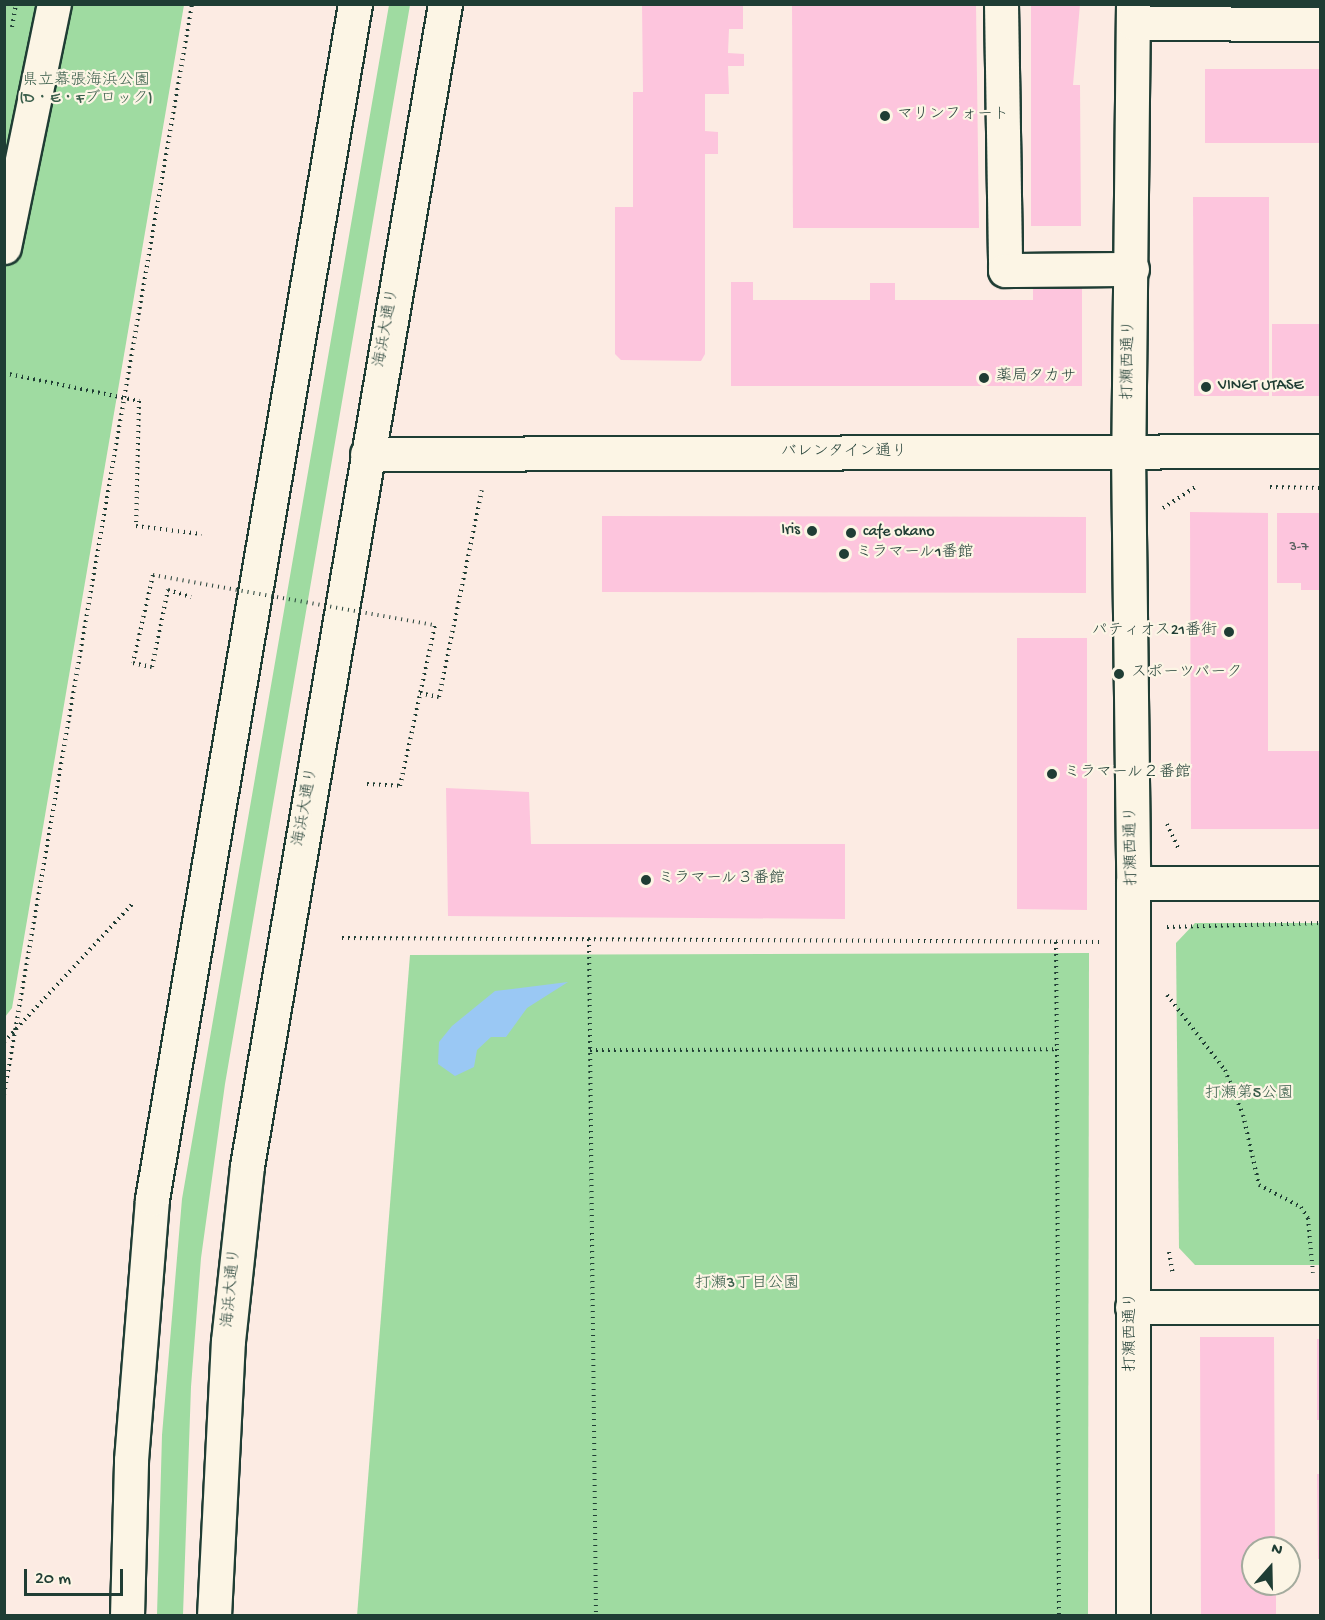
<!DOCTYPE html>
<meta charset="utf-8">
<style>
body{margin:0}
#map{position:relative;width:1325px;height:1620px;overflow:hidden;background:#fcebe3;font-family:"Gochi Hand","Klee One",sans-serif}
div>[style]{position:absolute}
.green>*{inset:0;background:#9fdba1}
.water>*{inset:0;background:#9ac8f4}
.building>*{inset:0;background:#fdc5dd}
.path>*{height:4px;margin-top:-2px;transform-origin:0;background:repeating-linear-gradient(90deg,#1f3d34 0 1.5px,transparent 0 6px)}
.roads{filter:drop-shadow(2px 0 #1f3d34) drop-shadow(-2px 0 #1f3d34) drop-shadow(0 2px #1f3d34) drop-shadow(0 -2px #1f3d34)}
.minor>*{height:33px;margin:-16.5px;padding:0 16.5px;transform-origin:16.5px;border-radius:16.5px;background:#fcf5e5}
.path-bridge>*{height:4px;margin-top:-2px;transform-origin:0;background:repeating-linear-gradient(90deg,#1f3d34 0 1.5px,transparent 0 6px)}
.dots>*{width:16px;height:16px;translate:-50% -50%;box-sizing:border-box;border:3px solid #fcf5e5;border-radius:50%}
span{translate:-50% -50%;white-space:nowrap;text-align:center;line-height:1.15;-webkit-text-stroke:4.5px #fcf5e5;paint-order:stroke}
.number-label{font-size:14px;color:#565f5e}
.number-label span{-webkit-text-stroke-width:0}
.park-label{font-size:16px;color:#395d4a}
.poi-label{font-size:16px;color:#1f3d34}
.left{translate:0 -50%;text-align:left}
.right{translate:-100% -50%;text-align:right}
.street-label{font-size:16px;color:#1f3d34}
.frame{position:absolute;inset:0;border:6px solid #1f3d34;pointer-events:none}
.north{position:absolute;left:1241px;top:1536px;width:60px;height:60px;box-sizing:border-box;background:#fcf5e5;border:2px solid #a4ab9e;border-radius:50%;rotate:20deg;font-size:16px;font-weight:700;line-height:24px;text-align:center;color:#1f3d34}
.north::after{content:'';display:block;margin:auto;width:21px;height:27px;background:#1f3d34;clip-path:polygon(50% 0,100% 100%,50% 72%,0 100%)}
.scale{position:absolute;left:24px;top:1569px;width:99px;height:27px;box-sizing:border-box;border:3px solid #1f3d34;border-top:0;padding-left:8px;font-size:18px;line-height:21px;white-space:nowrap;color:#1f3d34;-webkit-text-stroke:4px #fcf5e5;paint-order:stroke}
</style>
<div id="map">
<div class="green">
<i style="clip-path:polygon(4px 5px,184px 5px,12px 1008px,5px 1017px)"></i>
<i style="clip-path:polygon(389px 5px,410px 5px,225px 1084px,201px 1258px,191px 1387px,183px 1615px,157px 1615px,162px 1435px,182px 1199px)"></i>
<i style="clip-path:polygon(1195px 923px,1320px 923px,1320px 1265px,1195px 1265px,1179px 1248px,1176px 943px)"></i>
<i style="clip-path:polygon(1089px 953px,1088px 1615px,357px 1616px,410px 955px)"></i>
</div>
<div class="water">
<i style="clip-path:polygon(568px 982px,527px 1008px,506px 1037px,491px 1037px,477px 1050px,474px 1067px,455px 1076px,438px 1064px,439px 1042px,452px 1026px,495px 991px)"></i>
</div>
<div class="building">
<i style="clip-path:polygon(642px 4px,743px 4px,743px 29px,729px 29px,728px 53px,744px 54px,744px 66px,728px 66px,729px 94px,705px 94px,705px 131px,718px 132px,718px 154px,705px 154px,705px 354px,701px 361px,621px 360px,615px 354px,615px 207px,633px 207px,633px 92px,643px 92px)"></i>
<i style="clip-path:polygon(792px 4px,976px 4px,979px 228px,793px 228px)"></i>
<i style="clip-path:polygon(1031px 4px,1080px 4px,1073px 85px,1080px 85px,1081px 226px,1031px 226px)"></i>
<i style="clip-path:polygon(1205px 69px,1320px 69px,1320px 143px,1205px 143px)"></i>
<i style="clip-path:polygon(1193px 197px,1269px 197px,1269px 396px,1194px 396px)"></i>
<i style="clip-path:polygon(731px 282px,753px 282px,753px 300px,870px 300px,870px 283px,895px 283px,895px 300px,1033px 300px,1033px 285px,1082px 285px,1082px 386px,731px 386px)"></i>
<i style="clip-path:polygon(1272px 324px,1320px 324px,1320px 396px,1272px 396px)"></i>
<i style="clip-path:polygon(1190px 512px,1268px 513px,1268px 751px,1320px 751px,1320px 829px,1191px 829px)"></i>
<i style="clip-path:polygon(1277px 513px,1320px 513px,1320px 590px,1301px 590px,1301px 583px,1277px 583px)"></i>
<i style="clip-path:polygon(602px 516px,1086px 517px,1086px 593px,602px 592px)"></i>
<i style="clip-path:polygon(1017px 638px,1087px 638px,1087px 910px,1017px 909px)"></i>
<i style="clip-path:polygon(446px 788px,529px 792px,531px 844px,845px 844px,845px 919px,448px 916px)"></i>
<i style="clip-path:polygon(1200px 1337px,1274px 1337px,1275px 1548px,1253px 1548px,1253px 1584px,1276px 1584px,1276px 1616px,1201px 1616px)"></i>
<i style="clip-path:polygon(1317px 1339px,1320px 1339px,1320px 1420px,1317px 1420px)"></i>
<i style="clip-path:polygon(1317px 1474px,1320px 1474px,1320px 1559px,1318px 1559px)"></i>
</div>
<div class="path">
<i style="left:12px;top:27px;width:23px;rotate:-80deg"></i>
<i style="left:4px;top:373px;width:138px;rotate:11.7deg"></i>
<i style="left:139px;top:401px;width:125px;rotate:91.4deg"></i>
<i style="left:136px;top:526px;width:66px;rotate:6.9deg"></i>
<i style="left:1270px;top:487px;width:50px;rotate:1.1deg"></i>
<i style="left:1163px;top:508px;width:40px;rotate:-32.9deg"></i>
<i style="left:153px;top:575px;width:90px;rotate:102.8deg"></i>
<i style="left:133px;top:663px;width:19px;rotate:12deg"></i>
<i style="left:152px;top:667px;width:79px;rotate:-78.3deg"></i>
<i style="left:168px;top:590px;width:24px;rotate:17deg"></i>
<i style="left:420px;top:693px;width:19px;rotate:12deg"></i>
<i style="left:439px;top:697px;width:211px;rotate:-78.3deg"></i>
<i style="left:367px;top:784px;width:33px;rotate:3deg"></i>
<i style="left:400px;top:786px;width:165px;rotate:-77.7deg"></i>
<i style="left:1167px;top:824px;width:29px;rotate:65deg"></i>
<i style="left:1167px;top:927px;width:153px;rotate:-1.5deg"></i>
<i style="left:342px;top:938px;width:758px;rotate:0.3deg"></i>
<i style="left:589px;top:939px;width:677px;rotate:89.41deg"></i>
<i style="left:1056px;top:942px;width:107px;rotate:89.5deg"></i>
<i style="left:1167px;top:995px;width:95px;rotate:52.3deg"></i>
<i style="left:1225px;top:1070px;width:48px;rotate:68.2deg"></i>
<i style="left:1243px;top:1115px;width:72px;rotate:77.1deg"></i>
<i style="left:1259px;top:1185px;width:47px;rotate:27.6deg"></i>
<i style="left:1301px;top:1207px;width:13px;rotate:58deg"></i>
<i style="left:1308px;top:1218px;width:55px;rotate:84.8deg"></i>
<i style="left:4px;top:1042px;width:191px;rotate:-47.1deg"></i>
<i style="left:590px;top:1050px;width:467px;rotate:-0.1deg"></i>
<i style="left:1057px;top:1049px;width:567px;rotate:89.8deg"></i>
<i style="left:4px;top:1095px;width:1107px;rotate:-80.22deg"></i>
<i style="left:1169px;top:1252px;width:22px;rotate:80deg"></i>
</div>
<div class="roads">
<div class="minor">
<i style="left:1001px;top:4px;width:266px;rotate:89.1deg"></i>
<i style="left:1005px;top:270px;width:127px;rotate:-0.5deg"></i>
<i style="left:1133px;top:4px;width:447px;rotate:90.6deg"></i>
<i style="left:1128px;top:451px;width:432px;rotate:89.3deg"></i>
<i style="left:1133px;top:883px;width:733px;rotate:90deg"></i>
<i style="left:1133px;top:23px;width:187px;rotate:0.3deg"></i>
<i style="left:4px;top:247px;width:248px;rotate:-78.4deg"></i>
<i style="left:367px;top:454px;width:953px;rotate:-0.18deg"></i>
<i style="left:1133px;top:883px;width:187px"></i>
<i style="left:1132px;top:1307px;width:188px"></i>
<i style="left:127px;top:1616px;width:156px;rotate:-88.5deg"></i>
<i style="left:131px;top:1460px;width:262px;rotate:-85.4deg"></i>
<i style="left:152px;top:1199px;width:1212px;rotate:-80.36deg"></i>
<i style="left:214px;top:1616px;width:275px;rotate:-87.1deg"></i>
<i style="left:228px;top:1341px;width:176px;rotate:-83.8deg"></i>
<i style="left:247px;top:1166px;width:1179px;rotate:-80.33deg"></i>
</div>
</div>
<div class="path-bridge">
<i style="left:153px;top:575px;width:286px;rotate:10.1deg"></i>
</div>
<div class="dots">
<i style="left:885px;top:116px;background:#1f3d34"></i>
<i style="left:984px;top:378px;background:#1f3d34"></i>
<i style="left:1206px;top:387px;background:#1f3d34"></i>
<i style="left:812px;top:531px;background:#1f3d34"></i>
<i style="left:851px;top:533px;background:#1f3d34"></i>
<i style="left:844px;top:554px;background:#1f3d34"></i>
<i style="left:1229px;top:632px;background:#1f3d34"></i>
<i style="left:1119px;top:674px;background:#1f3d34"></i>
<i style="left:1052px;top:774px;background:#1f3d34"></i>
<i style="left:646px;top:880px;background:#1f3d34"></i>
</div>
<div class="number-label">
<span style="left:1299px;top:548px">3-7</span>
</div>
<div class="park-label">
<span style="left:86px;top:91px">県立幕張海浜公園<br>(D・E・Fブロック)</span>
<span style="left:1249px;top:1095px">打瀬第5公園</span>
<span style="left:747px;top:1285px">打瀬3丁目公園</span>
</div>
<div class="poi-label">
<span class="left" style="left:897px;top:116px">マリンフォート</span>
<span class="left" style="left:996px;top:378px">薬局タカサ</span>
<span class="left" style="left:1218px;top:387px">VINGT UTASE</span>
<span class="right" style="left:800px;top:531px">Iris</span>
<span class="left" style="left:863px;top:533px">cafe okano</span>
<span class="left" style="left:856px;top:554px">ミラマール1番館</span>
<span class="right" style="left:1217px;top:632px">パティオス21番街</span>
<span class="left" style="left:1131px;top:674px">スポーツパーク</span>
<span class="left" style="left:1064px;top:774px">ミラマール２番館</span>
<span class="left" style="left:658px;top:880px">ミラマール３番館</span>
</div>
<div class="street-label">
<span style="left:388px;top:328px;rotate:-80deg">海浜大通り</span>
<span style="left:1130px;top:360px;rotate:-89deg">打瀬西通り</span>
<span style="left:844px;top:453px">バレンタイン通り</span>
<span style="left:307px;top:807px;rotate:-80deg">海浜大通り</span>
<span style="left:1133px;top:846px;rotate:-91deg">打瀬西通り</span>
<span style="left:233px;top:1288px;rotate:-85deg">海浜大通り</span>
<span style="left:1132px;top:1332px;rotate:-90deg">打瀬西通り</span>
</div>
<div class="frame"></div>
<div class="north">N</div>
<div class="scale">20 m</div>
</div>
